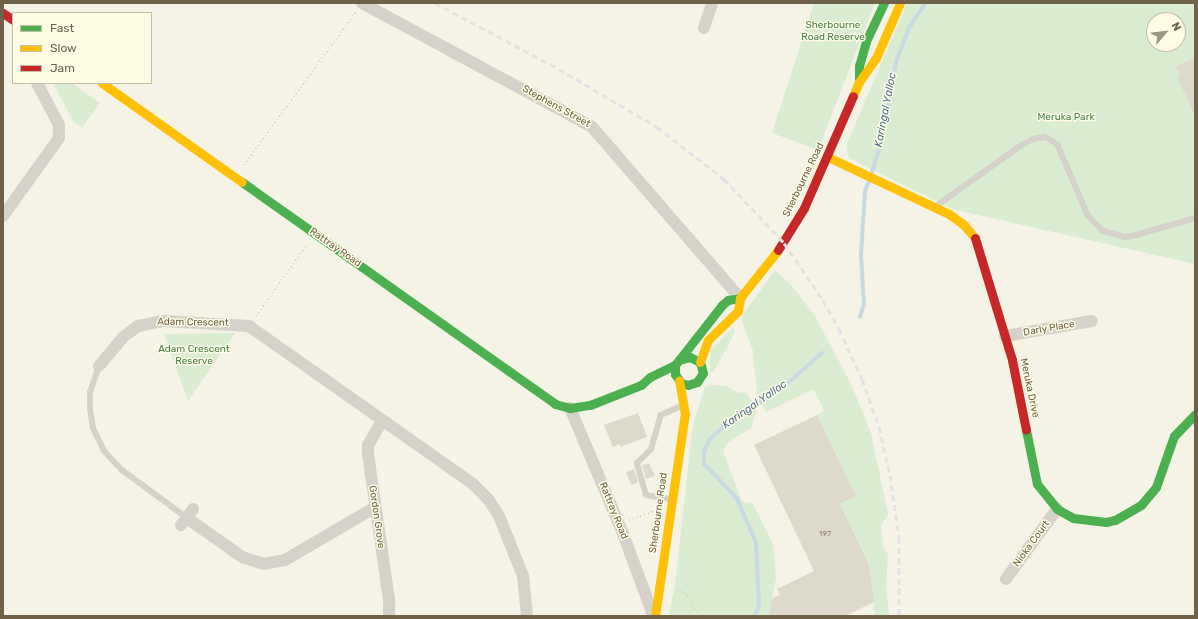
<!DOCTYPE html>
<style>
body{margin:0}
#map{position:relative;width:1198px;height:619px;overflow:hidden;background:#f4f3e6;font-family:Rubik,sans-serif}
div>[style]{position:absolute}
.green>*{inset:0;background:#daecd1}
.stream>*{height:3.5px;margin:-1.75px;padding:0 1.75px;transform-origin:1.75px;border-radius:1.75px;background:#c9dae3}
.building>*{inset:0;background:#dddacc}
.path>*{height:2px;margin-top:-1px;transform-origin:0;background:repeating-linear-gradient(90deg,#d6d2c9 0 1px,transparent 0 4px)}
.lane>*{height:6px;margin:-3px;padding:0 3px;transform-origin:3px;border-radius:3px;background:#d5d2c9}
.street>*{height:12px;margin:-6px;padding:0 6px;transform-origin:6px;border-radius:6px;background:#d5d2c9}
.fast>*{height:9px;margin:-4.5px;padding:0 4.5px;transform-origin:4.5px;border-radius:4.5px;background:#4caf50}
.slow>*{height:9px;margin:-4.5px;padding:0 4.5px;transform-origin:4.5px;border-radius:4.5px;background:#ffc107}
.jam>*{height:9px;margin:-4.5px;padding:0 4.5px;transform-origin:4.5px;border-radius:4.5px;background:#c62828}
.rail>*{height:3px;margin-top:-1.5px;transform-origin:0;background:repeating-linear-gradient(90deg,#e4e1e3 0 6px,transparent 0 10px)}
span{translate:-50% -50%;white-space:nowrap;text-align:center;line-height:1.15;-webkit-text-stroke:3px #fefce5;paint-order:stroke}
.number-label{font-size:8px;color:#8d826c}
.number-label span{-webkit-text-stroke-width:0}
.park-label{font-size:10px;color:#478048}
.street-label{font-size:10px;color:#6f6249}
.water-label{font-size:11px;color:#4e7496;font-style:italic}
.frame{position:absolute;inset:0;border:4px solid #6f6249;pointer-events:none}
.legend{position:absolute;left:12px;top:12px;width:140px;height:72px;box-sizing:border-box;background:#fefce5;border:1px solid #c5bea7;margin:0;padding:5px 7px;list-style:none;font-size:12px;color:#6f6249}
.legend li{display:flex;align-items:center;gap:8px;height:20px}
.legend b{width:20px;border:1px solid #c5bea7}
.north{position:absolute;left:1146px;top:12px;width:40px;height:40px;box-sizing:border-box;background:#fefce5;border:1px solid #c5bea7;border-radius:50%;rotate:62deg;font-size:11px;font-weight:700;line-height:16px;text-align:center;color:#6f6249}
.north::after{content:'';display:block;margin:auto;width:14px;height:18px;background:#9e9580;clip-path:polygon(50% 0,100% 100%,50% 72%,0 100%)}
</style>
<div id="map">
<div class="green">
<i style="clip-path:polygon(814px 3px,875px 3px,818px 150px,772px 133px)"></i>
<i style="clip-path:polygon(evenodd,907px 3px,1195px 3px,1195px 264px,952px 209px,849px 158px,846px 146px,907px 3px,1154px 20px,1178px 20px,1178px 44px,1154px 44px,1154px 20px)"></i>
<i style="clip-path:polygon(53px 83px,72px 83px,100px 103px,82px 128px,73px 121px)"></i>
<i style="clip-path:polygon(775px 270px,793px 287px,815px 316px,851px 384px,871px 433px,888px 514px,881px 526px,883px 546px,888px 555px,886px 587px,889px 616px,875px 616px,869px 563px,840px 504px,856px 496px,817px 415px,824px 411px,814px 389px,766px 412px,757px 393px,753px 351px,741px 318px)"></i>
<i style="clip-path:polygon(733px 327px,735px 332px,713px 373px,710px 371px,710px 351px)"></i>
<i style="clip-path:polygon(235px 333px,188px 401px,164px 334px)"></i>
<i style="clip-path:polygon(713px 385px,727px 386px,739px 393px,746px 392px,757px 409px,751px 428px,727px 443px,723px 451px,741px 499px,745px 503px,752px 502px,773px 544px,776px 578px,769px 616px,669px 616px,675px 584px,693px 424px,705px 387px)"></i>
</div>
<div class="stream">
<i style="left:872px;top:172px;width:34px;rotate:-73deg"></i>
<i style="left:882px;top:140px;width:79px;rotate:-79.8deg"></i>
<i style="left:896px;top:62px;width:36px;rotate:-69deg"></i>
<i style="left:909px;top:28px;width:30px;rotate:-57deg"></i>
<i style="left:860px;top:317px;width:13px;rotate:-72deg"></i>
<i style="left:864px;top:305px;width:50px;rotate:-93.4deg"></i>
<i style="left:861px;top:255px;width:64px;rotate:-86.4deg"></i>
<i style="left:865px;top:191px;width:11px;rotate:-68deg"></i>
<i style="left:755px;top:616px;width:12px;rotate:-70deg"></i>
<i style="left:759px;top:605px;width:62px;rotate:-92.8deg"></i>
<i style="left:756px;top:543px;width:48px;rotate:-113.4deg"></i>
<i style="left:737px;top:499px;width:48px;rotate:-133.3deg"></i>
<i style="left:704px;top:464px;width:12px;rotate:-90deg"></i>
<i style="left:704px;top:452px;width:13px;rotate:-67deg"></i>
<i style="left:709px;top:440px;width:27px;rotate:-42deg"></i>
<i style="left:729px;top:422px;width:59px;rotate:-31.8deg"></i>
<i style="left:779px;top:391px;width:57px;rotate:-41.5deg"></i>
</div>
<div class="building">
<i style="clip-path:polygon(1195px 58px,1195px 113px,1194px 113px,1177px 77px,1180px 75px,1176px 66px)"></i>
<i style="clip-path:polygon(638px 413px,647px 437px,620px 447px,620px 444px,613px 447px,604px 425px)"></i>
<i style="clip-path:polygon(817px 415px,856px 496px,840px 504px,869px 564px,874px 602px,845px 616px,769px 616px,772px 599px,780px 594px,777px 589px,814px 571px,754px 445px)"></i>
<i style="clip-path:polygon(649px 463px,655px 476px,646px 479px,642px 465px)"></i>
<i style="clip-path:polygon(634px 469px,638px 482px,631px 485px,626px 472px)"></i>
</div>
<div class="path">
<i style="left:244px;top:165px;width:190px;rotate:-53.8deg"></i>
<i style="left:256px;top:316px;width:87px;rotate:-54.3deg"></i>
<i style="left:629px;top:520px;width:28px;rotate:-19deg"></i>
<i style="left:677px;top:588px;width:16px;rotate:35deg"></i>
<i style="left:690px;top:597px;width:21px;rotate:65deg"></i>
</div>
<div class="lane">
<i style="left:936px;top:206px;width:103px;rotate:-35.5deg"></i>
<i style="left:1020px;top:146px;width:15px;rotate:-28deg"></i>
<i style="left:1033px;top:139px;width:12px;rotate:-9deg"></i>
<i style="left:1045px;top:137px;width:14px;rotate:30deg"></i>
<i style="left:1057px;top:144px;width:78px;rotate:66.7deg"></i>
<i style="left:1088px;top:216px;width:21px;rotate:45deg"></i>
<i style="left:1103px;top:231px;width:23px;rotate:15deg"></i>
<i style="left:1125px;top:237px;width:11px;rotate:-10deg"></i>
<i style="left:1136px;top:235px;width:61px;rotate:-16.1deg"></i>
<i style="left:99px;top:366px;width:28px;rotate:109deg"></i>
<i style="left:90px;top:392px;width:17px;rotate:90deg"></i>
<i style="left:90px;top:409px;width:19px;rotate:81deg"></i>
<i style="left:93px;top:428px;width:25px;rotate:64deg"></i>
<i style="left:104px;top:451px;width:26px;rotate:47deg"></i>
<i style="left:122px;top:470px;width:81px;rotate:36.4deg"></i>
<i style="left:670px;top:499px;width:24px;rotate:-171deg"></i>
<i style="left:646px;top:495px;width:33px;rotate:-106deg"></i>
<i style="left:637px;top:463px;width:20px;rotate:-45deg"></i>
<i style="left:651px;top:449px;width:35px;rotate:-74deg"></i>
<i style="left:661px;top:415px;width:22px;rotate:-24deg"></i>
</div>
<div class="street">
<i style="left:362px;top:3px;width:261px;rotate:28.3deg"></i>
<i style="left:592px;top:127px;width:226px;rotate:49.1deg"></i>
<i style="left:704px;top:28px;width:26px;rotate:-72deg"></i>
<i style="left:3px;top:216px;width:96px;rotate:-54.3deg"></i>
<i style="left:59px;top:138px;width:13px;rotate:-90deg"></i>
<i style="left:59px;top:125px;width:47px;rotate:-117.6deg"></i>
<i style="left:1005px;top:336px;width:88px;rotate:-9.8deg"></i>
<i style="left:99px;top:366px;width:38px;rotate:-50deg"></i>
<i style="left:123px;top:337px;width:19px;rotate:-36deg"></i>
<i style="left:138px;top:326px;width:25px;rotate:-11deg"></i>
<i style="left:163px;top:321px;width:86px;rotate:3.3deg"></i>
<i style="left:249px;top:326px;width:274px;rotate:35.2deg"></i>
<i style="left:473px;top:484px;width:21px;rotate:45deg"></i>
<i style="left:488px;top:499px;width:20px;rotate:57deg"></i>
<i style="left:499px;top:516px;width:65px;rotate:68.2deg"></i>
<i style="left:523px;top:576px;width:40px;rotate:84.3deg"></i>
<i style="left:570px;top:408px;width:134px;rotate:67.1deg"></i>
<i style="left:622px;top:531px;width:90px;rotate:69.7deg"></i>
<i style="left:382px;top:421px;width:28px;rotate:120deg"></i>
<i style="left:368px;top:445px;width:9px;rotate:90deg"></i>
<i style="left:368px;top:454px;width:147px;rotate:81.8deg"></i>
<i style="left:389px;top:599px;width:17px;rotate:90deg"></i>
<i style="left:187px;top:518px;width:67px;rotate:35.3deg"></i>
<i style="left:242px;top:557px;width:22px;rotate:18deg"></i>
<i style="left:263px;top:564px;width:22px;rotate:-10deg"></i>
<i style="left:285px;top:560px;width:103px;rotate:-30.3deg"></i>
<i style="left:181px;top:525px;width:20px;rotate:-53deg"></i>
<i style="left:1006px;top:579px;width:87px;rotate:-53.9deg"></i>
</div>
<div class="fast">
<i style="left:859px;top:82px;width:16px;rotate:-90deg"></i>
<i style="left:859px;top:66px;width:26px;rotate:-74deg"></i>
<i style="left:866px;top:41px;width:42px;rotate:-64.7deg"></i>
<i style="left:242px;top:182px;width:384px;rotate:35.3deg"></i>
<i style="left:555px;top:404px;width:16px;rotate:15deg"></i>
<i style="left:570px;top:408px;width:20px;rotate:-9deg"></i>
<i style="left:590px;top:405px;width:55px;rotate:-21.4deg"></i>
<i style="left:641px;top:385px;width:12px;rotate:-42deg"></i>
<i style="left:650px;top:377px;width:28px;rotate:-26deg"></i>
<i style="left:679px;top:360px;width:11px;rotate:-15deg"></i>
<i style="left:690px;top:357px;width:11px;rotate:27deg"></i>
<i style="left:700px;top:362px;width:11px;rotate:75deg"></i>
<i style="left:703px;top:373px;width:11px;rotate:124deg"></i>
<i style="left:697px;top:382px;width:9px;rotate:162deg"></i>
<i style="left:688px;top:385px;width:7px;rotate:-164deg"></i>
<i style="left:681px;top:383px;width:11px;rotate:-124deg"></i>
<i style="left:675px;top:374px;width:9px;rotate:-90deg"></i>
<i style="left:675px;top:365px;width:76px;rotate:-51.9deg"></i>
<i style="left:722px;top:305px;width:8px;rotate:-40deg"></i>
<i style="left:728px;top:300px;width:12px;rotate:-9deg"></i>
<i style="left:1026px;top:430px;width:55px;rotate:78.5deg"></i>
<i style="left:1037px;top:484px;width:32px;rotate:51deg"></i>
<i style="left:1057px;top:509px;width:18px;rotate:29deg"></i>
<i style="left:1073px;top:518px;width:33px;rotate:7deg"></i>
<i style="left:1106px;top:522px;width:9px;rotate:-13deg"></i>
<i style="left:1115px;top:520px;width:30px;rotate:-30deg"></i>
<i style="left:1141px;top:505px;width:23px;rotate:-50deg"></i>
<i style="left:1156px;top:487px;width:54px;rotate:-70.6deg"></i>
<i style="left:1174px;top:436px;width:30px;rotate:-46deg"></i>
</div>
<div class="slow">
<i style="left:102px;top:83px;width:171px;rotate:35.3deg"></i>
<i style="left:853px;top:96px;width:15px;rotate:-67deg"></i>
<i style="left:859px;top:82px;width:29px;rotate:-55deg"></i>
<i style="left:876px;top:58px;width:60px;rotate:-66.4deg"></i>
<i style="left:828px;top:157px;width:134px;rotate:25.2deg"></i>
<i style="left:949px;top:214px;width:17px;rotate:36deg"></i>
<i style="left:963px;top:224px;width:18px;rotate:49deg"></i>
<i style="left:700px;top:362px;width:23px;rotate:-70deg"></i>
<i style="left:708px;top:340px;width:42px;rotate:-44deg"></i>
<i style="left:738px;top:311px;width:13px;rotate:-81deg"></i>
<i style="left:740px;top:298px;width:61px;rotate:-51.6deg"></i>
<i style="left:655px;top:616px;width:204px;rotate:-81.6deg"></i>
<i style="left:685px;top:414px;width:34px;rotate:-100deg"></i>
</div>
<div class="jam">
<i style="left:3px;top:13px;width:12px;rotate:35deg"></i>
<i style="left:975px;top:238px;width:127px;rotate:73.1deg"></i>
<i style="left:1012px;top:360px;width:71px;rotate:78.7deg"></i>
<i style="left:778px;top:250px;width:49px;rotate:-58.2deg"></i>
<i style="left:804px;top:208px;width:122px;rotate:-66.4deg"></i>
</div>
<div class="rail">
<i style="left:435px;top:3px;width:140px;rotate:28deg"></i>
<i style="left:559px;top:69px;width:114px;rotate:30.6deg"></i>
<i style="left:657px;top:127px;width:85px;rotate:37.8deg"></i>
<i style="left:724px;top:179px;width:88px;rotate:46.8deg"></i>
<i style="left:784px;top:243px;width:69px;rotate:55.6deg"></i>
<i style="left:823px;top:300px;width:33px;rotate:61deg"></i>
<i style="left:839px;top:329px;width:55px;rotate:65.3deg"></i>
<i style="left:862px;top:379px;width:51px;rotate:70.5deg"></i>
<i style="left:879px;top:427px;width:49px;rotate:77.1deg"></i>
<i style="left:890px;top:475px;width:64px;rotate:81.9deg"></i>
<i style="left:899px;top:538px;width:78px;rotate:90deg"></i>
</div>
<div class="number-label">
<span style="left:825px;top:534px">197</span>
</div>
<div class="park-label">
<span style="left:833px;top:31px">Sherbourne<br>Road Reserve</span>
<span style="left:1066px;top:118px">Meruka Park</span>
<span style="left:194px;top:355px">Adam Crescent<br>Reserve</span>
</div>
<div class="street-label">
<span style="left:556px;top:107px;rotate:29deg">Stephens Street</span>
<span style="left:804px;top:180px;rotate:-64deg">Sherbourne Road</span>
<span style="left:335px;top:248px;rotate:35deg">Rattray Road</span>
<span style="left:193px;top:323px;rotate:1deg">Adam Crescent</span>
<span style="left:1049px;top:329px;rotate:-10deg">Darly Place</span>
<span style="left:1029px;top:388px;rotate:78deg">Meruka Drive</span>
<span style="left:613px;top:511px;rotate:68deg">Rattray Road</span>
<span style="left:659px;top:513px;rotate:-82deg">Sherbourne Road</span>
<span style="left:376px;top:517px;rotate:82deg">Gordon Grove</span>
<span style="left:1032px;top:544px;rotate:-54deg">Nioka Court</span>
</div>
<div class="water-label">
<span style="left:886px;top:110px;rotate:-79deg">Karingal Yalloc</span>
<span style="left:755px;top:405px;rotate:-35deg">Karingal Yalloc</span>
</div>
<div class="frame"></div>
<ul class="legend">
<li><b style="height:5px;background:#4caf50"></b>Fast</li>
<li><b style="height:5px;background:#ffc107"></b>Slow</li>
<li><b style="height:5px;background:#c62828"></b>Jam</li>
</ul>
<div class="north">N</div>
</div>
